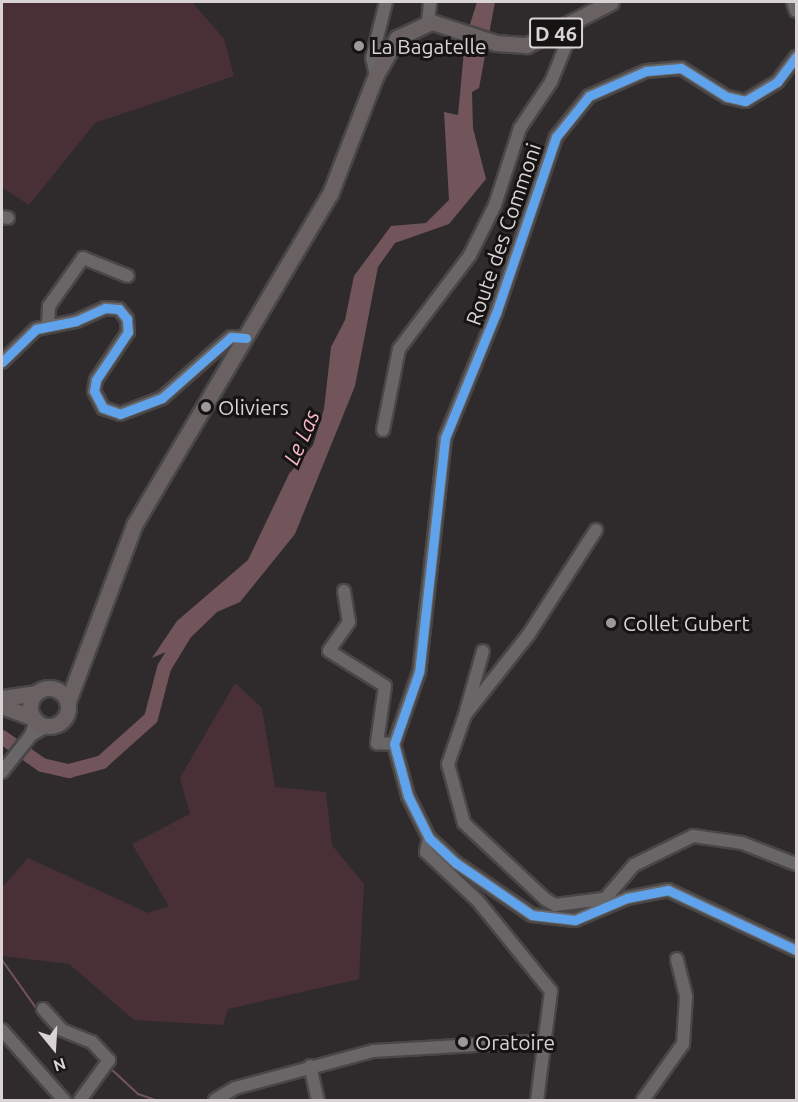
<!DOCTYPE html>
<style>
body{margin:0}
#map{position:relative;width:798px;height:1102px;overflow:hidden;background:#2f2b2c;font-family:Ubuntu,sans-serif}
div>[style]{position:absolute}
.green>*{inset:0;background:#493036}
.water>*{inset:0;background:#72545b}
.stream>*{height:2px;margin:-1px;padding:0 1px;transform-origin:1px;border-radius:1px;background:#72545b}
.river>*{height:14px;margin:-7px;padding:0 7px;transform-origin:7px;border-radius:7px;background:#72545b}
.roads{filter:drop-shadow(2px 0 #494647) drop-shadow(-2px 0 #494647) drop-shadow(0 2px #494647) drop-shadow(0 -2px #494647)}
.minor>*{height:12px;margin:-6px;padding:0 6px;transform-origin:6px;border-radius:6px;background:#696667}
.major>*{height:15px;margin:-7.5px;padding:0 7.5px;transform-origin:7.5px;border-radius:7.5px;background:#6a6163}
.major>.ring{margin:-7.5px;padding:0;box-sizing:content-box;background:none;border:15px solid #6a6163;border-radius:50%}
.cycleway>*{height:9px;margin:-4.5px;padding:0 4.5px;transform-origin:4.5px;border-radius:4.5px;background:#60a3ed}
.dots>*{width:16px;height:16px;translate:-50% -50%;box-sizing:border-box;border:3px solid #161313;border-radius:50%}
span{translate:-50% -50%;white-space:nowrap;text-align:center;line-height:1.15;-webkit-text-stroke:6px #161313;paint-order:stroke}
.shield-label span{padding:2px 4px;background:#161313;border:2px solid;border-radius:4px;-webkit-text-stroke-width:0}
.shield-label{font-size:20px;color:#d9d3d5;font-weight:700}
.poi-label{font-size:21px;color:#d9d3d5}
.left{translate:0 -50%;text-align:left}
.street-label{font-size:21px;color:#d9d3d5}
.water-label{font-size:22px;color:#f7b8c8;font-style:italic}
.frame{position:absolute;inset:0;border:3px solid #d9d3d5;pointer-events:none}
.north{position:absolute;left:24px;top:1018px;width:60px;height:60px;-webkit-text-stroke:4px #161313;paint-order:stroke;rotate:162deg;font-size:16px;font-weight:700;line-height:24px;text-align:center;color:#d9d3d5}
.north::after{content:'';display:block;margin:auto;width:21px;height:27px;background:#d9d3d5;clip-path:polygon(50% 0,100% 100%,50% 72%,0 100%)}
</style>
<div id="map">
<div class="green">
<i style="clip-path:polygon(2px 2px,192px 2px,224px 39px,234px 76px,95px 123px,29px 205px,2px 187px)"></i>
<i style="clip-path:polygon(235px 683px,262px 708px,275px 787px,326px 792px,332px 845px,364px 884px,359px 979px,228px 1009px,223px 1025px,134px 1020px,69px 964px,3px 956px,2px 888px,28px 858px,148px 913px,169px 906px,132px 844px,190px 814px,180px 778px)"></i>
</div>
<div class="water">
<i style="clip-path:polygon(477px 2px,495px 2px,479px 88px,472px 92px,473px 128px,486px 179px,449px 224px,395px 243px,378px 267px,355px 386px,295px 534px,240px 602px,217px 612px,184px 644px,152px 658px,177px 621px,248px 560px,289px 474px,313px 445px,324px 409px,331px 347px,345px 320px,354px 276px,391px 226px,426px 223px,449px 200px,444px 112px,458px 115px,465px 40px)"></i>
</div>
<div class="stream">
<i style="left:2px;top:960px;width:71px;rotate:54.7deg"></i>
<i style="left:85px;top:1045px;width:12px;rotate:42deg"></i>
<i style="left:109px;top:1067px;width:40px;rotate:43deg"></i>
<i style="left:138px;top:1094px;width:18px;rotate:19deg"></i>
</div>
<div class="river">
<i style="left:2px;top:737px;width:49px;rotate:35deg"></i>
<i style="left:42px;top:765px;width:28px;rotate:13deg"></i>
<i style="left:69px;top:771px;width:34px;rotate:-15deg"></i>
<i style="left:102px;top:762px;width:66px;rotate:-41.9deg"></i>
<i style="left:151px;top:718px;width:52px;rotate:-75.4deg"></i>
<i style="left:164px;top:668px;width:44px;rotate:-58.8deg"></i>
</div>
<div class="roads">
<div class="minor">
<i style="left:793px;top:2px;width:9px;rotate:72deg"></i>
<i style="left:428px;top:22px;width:20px;rotate:-84deg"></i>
<i style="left:796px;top:57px;width:31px;rotate:127deg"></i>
<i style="left:777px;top:82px;width:37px;rotate:149deg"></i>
<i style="left:745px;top:101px;width:18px;rotate:-167deg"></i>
<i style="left:727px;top:97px;width:54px;rotate:-147.8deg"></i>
<i style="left:681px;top:68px;width:35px;rotate:175deg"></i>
<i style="left:646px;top:71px;width:62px;rotate:156.3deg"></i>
<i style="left:589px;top:96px;width:53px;rotate:128.8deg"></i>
<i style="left:556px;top:137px;width:186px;rotate:108.8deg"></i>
<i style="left:496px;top:313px;width:135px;rotate:112.2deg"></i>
<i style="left:445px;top:438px;width:235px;rotate:96.3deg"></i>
<i style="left:419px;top:672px;width:76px;rotate:109.1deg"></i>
<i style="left:394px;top:744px;width:54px;rotate:74.9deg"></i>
<i style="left:408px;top:796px;width:47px;rotate:63.4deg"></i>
<i style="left:429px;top:838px;width:37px;rotate:43deg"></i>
<i style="left:456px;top:863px;width:92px;rotate:34.4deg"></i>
<i style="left:532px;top:915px;width:43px;rotate:6.6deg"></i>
<i style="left:575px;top:920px;width:56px;rotate:-22.9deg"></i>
<i style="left:627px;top:898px;width:42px;rotate:-11deg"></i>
<i style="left:668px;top:890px;width:141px;rotate:25.1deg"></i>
<i style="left:376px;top:75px;width:17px;rotate:-103deg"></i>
<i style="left:372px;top:58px;width:58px;rotate:-76deg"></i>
<i style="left:2px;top:217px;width:6px;rotate:9deg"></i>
<i style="left:48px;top:325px;width:19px;rotate:-87deg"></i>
<i style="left:49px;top:306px;width:59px;rotate:-54.7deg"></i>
<i style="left:83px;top:258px;width:48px;rotate:21.8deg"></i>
<i style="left:2px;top:362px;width:47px;rotate:-44.1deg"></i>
<i style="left:36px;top:329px;width:41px;rotate:-11.3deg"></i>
<i style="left:76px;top:321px;width:32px;rotate:-24deg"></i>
<i style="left:105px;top:308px;width:14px;rotate:4deg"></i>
<i style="left:119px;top:309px;width:13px;rotate:51deg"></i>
<i style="left:127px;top:319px;width:13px;rotate:86deg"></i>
<i style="left:128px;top:332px;width:58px;rotate:123.7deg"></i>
<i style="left:96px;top:380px;width:11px;rotate:100deg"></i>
<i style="left:94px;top:391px;width:19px;rotate:62deg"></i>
<i style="left:103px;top:408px;width:18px;rotate:19deg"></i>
<i style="left:120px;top:414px;width:45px;rotate:-20.9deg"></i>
<i style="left:162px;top:398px;width:92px;rotate:-41.5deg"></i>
<i style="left:231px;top:337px;width:15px;rotate:4deg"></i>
<i style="left:383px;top:430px;width:83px;rotate:-78.8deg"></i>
<i style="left:399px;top:349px;width:118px;rotate:-52.9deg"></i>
<i style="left:470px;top:255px;width:56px;rotate:-63.4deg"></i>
<i style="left:495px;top:205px;width:81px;rotate:-72deg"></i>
<i style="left:520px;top:128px;width:55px;rotate:-56deg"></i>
<i style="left:551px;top:82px;width:48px;rotate:-67.8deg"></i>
<i style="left:569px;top:38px;width:12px;rotate:-99deg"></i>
<i style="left:596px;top:530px;width:124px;rotate:122.8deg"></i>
<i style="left:529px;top:634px;width:103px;rotate:128.3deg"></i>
<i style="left:465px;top:715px;width:52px;rotate:109.1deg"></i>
<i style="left:448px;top:764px;width:61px;rotate:74.8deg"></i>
<i style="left:464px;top:823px;width:111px;rotate:43.2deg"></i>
<i style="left:545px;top:899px;width:12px;rotate:31deg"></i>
<i style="left:555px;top:905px;width:48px;rotate:-7.1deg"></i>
<i style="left:344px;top:591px;width:31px;rotate:81deg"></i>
<i style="left:349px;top:622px;width:35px;rotate:125deg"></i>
<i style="left:329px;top:651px;width:66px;rotate:32deg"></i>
<i style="left:385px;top:686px;width:58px;rotate:98deg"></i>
<i style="left:377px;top:743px;width:17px;rotate:3deg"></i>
<i style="left:466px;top:711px;width:62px;rotate:-74.2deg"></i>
<i style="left:31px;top:735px;width:20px;rotate:-30deg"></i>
<i style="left:2px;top:772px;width:47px;rotate:-51.9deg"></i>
<i style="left:31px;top:735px;width:16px;rotate:-72deg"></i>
<i style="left:429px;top:838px;width:14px;rotate:102deg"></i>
<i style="left:426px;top:852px;width:71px;rotate:43.3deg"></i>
<i style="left:478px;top:901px;width:116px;rotate:51deg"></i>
<i style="left:551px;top:991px;width:110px;rotate:97.3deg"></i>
<i style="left:599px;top:906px;width:54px;rotate:-49.5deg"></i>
<i style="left:634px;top:865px;width:66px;rotate:-26.2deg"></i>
<i style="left:693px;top:836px;width:49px;rotate:8.1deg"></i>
<i style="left:742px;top:843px;width:58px;rotate:21.3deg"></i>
<i style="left:43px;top:1009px;width:28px;rotate:48deg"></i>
<i style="left:62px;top:1030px;width:32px;rotate:22deg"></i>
<i style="left:92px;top:1042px;width:25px;rotate:47deg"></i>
<i style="left:109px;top:1060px;width:49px;rotate:125.9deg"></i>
<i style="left:2px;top:1030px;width:94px;rotate:48.5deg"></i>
<i style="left:310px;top:1066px;width:35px;rotate:77deg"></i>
<i style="left:215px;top:1100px;width:23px;rotate:-31deg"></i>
<i style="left:235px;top:1088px;width:143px;rotate:-15deg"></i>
<i style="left:373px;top:1051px;width:172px;rotate:-3.3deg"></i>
<i style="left:643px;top:1100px;width:69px;rotate:-54.5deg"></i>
<i style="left:683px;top:1044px;width:48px;rotate:-86.4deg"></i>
<i style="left:686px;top:996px;width:38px;rotate:-104deg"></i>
</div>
<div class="major">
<i class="ring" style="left:30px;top:688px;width:23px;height:23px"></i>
<i style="left:2px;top:698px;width:34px;rotate:-8deg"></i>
<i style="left:68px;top:701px;width:188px;rotate:-69.4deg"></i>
<i style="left:134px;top:525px;width:385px;rotate:-59.4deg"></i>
<i style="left:330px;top:194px;width:128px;rotate:-68.9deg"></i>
<i style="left:376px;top:75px;width:43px;rotate:-60.4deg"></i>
<i style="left:397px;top:38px;width:38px;rotate:-25deg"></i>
<i style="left:432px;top:22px;width:67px;rotate:18.2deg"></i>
<i style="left:496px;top:43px;width:31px;rotate:4deg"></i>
<i style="left:527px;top:45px;width:94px;rotate:-27.1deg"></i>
<i style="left:2px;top:706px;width:34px;rotate:21deg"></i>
</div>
</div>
<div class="cycleway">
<i style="left:796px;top:57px;width:31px;rotate:127deg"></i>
<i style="left:777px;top:82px;width:37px;rotate:149deg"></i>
<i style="left:745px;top:101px;width:18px;rotate:-167deg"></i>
<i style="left:727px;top:97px;width:54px;rotate:-147.8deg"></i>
<i style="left:681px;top:68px;width:35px;rotate:175deg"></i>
<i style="left:646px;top:71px;width:62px;rotate:156.3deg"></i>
<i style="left:589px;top:96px;width:53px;rotate:128.8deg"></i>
<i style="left:556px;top:137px;width:186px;rotate:108.8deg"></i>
<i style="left:496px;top:313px;width:135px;rotate:112.2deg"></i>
<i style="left:445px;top:438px;width:235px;rotate:96.3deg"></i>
<i style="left:419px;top:672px;width:76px;rotate:109.1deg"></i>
<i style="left:394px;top:744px;width:54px;rotate:74.9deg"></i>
<i style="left:408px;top:796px;width:47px;rotate:63.4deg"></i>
<i style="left:429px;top:838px;width:37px;rotate:43deg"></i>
<i style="left:456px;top:863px;width:92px;rotate:34.4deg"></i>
<i style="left:532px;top:915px;width:43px;rotate:6.6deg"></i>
<i style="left:575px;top:920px;width:56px;rotate:-22.9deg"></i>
<i style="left:627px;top:898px;width:42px;rotate:-11deg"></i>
<i style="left:668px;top:890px;width:141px;rotate:25.1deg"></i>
<i style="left:2px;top:362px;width:47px;rotate:-44.1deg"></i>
<i style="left:36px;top:329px;width:41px;rotate:-11.3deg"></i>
<i style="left:76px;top:321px;width:32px;rotate:-24deg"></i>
<i style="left:105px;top:308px;width:14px;rotate:4deg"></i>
<i style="left:119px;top:309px;width:13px;rotate:51deg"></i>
<i style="left:127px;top:319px;width:13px;rotate:86deg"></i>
<i style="left:128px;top:332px;width:58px;rotate:123.7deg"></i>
<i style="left:96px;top:380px;width:11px;rotate:100deg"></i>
<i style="left:94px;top:391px;width:19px;rotate:62deg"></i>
<i style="left:103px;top:408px;width:18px;rotate:19deg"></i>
<i style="left:120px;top:414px;width:45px;rotate:-20.9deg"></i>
<i style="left:162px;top:398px;width:92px;rotate:-41.5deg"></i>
<i style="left:231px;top:337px;width:15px;rotate:4deg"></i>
</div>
<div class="dots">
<i style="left:359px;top:46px;background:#9e989a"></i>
<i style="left:206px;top:407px;background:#9e989a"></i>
<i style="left:611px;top:623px;background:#9e989a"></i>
<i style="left:463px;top:1042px;background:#9e989a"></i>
</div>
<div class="shield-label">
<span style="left:556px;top:33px">D 46</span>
</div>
<div class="poi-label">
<span class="left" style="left:371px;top:46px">La Bagatelle</span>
<span class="left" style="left:218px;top:407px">Oliviers</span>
<span class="left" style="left:623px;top:623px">Collet Gubert</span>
<span class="left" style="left:475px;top:1042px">Oratoire</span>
</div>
<div class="street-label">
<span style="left:503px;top:234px;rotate:-71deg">Route des Commoni</span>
</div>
<div class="water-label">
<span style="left:301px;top:437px;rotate:-66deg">Le Las</span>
</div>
<div class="frame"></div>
<div class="north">N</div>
</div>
